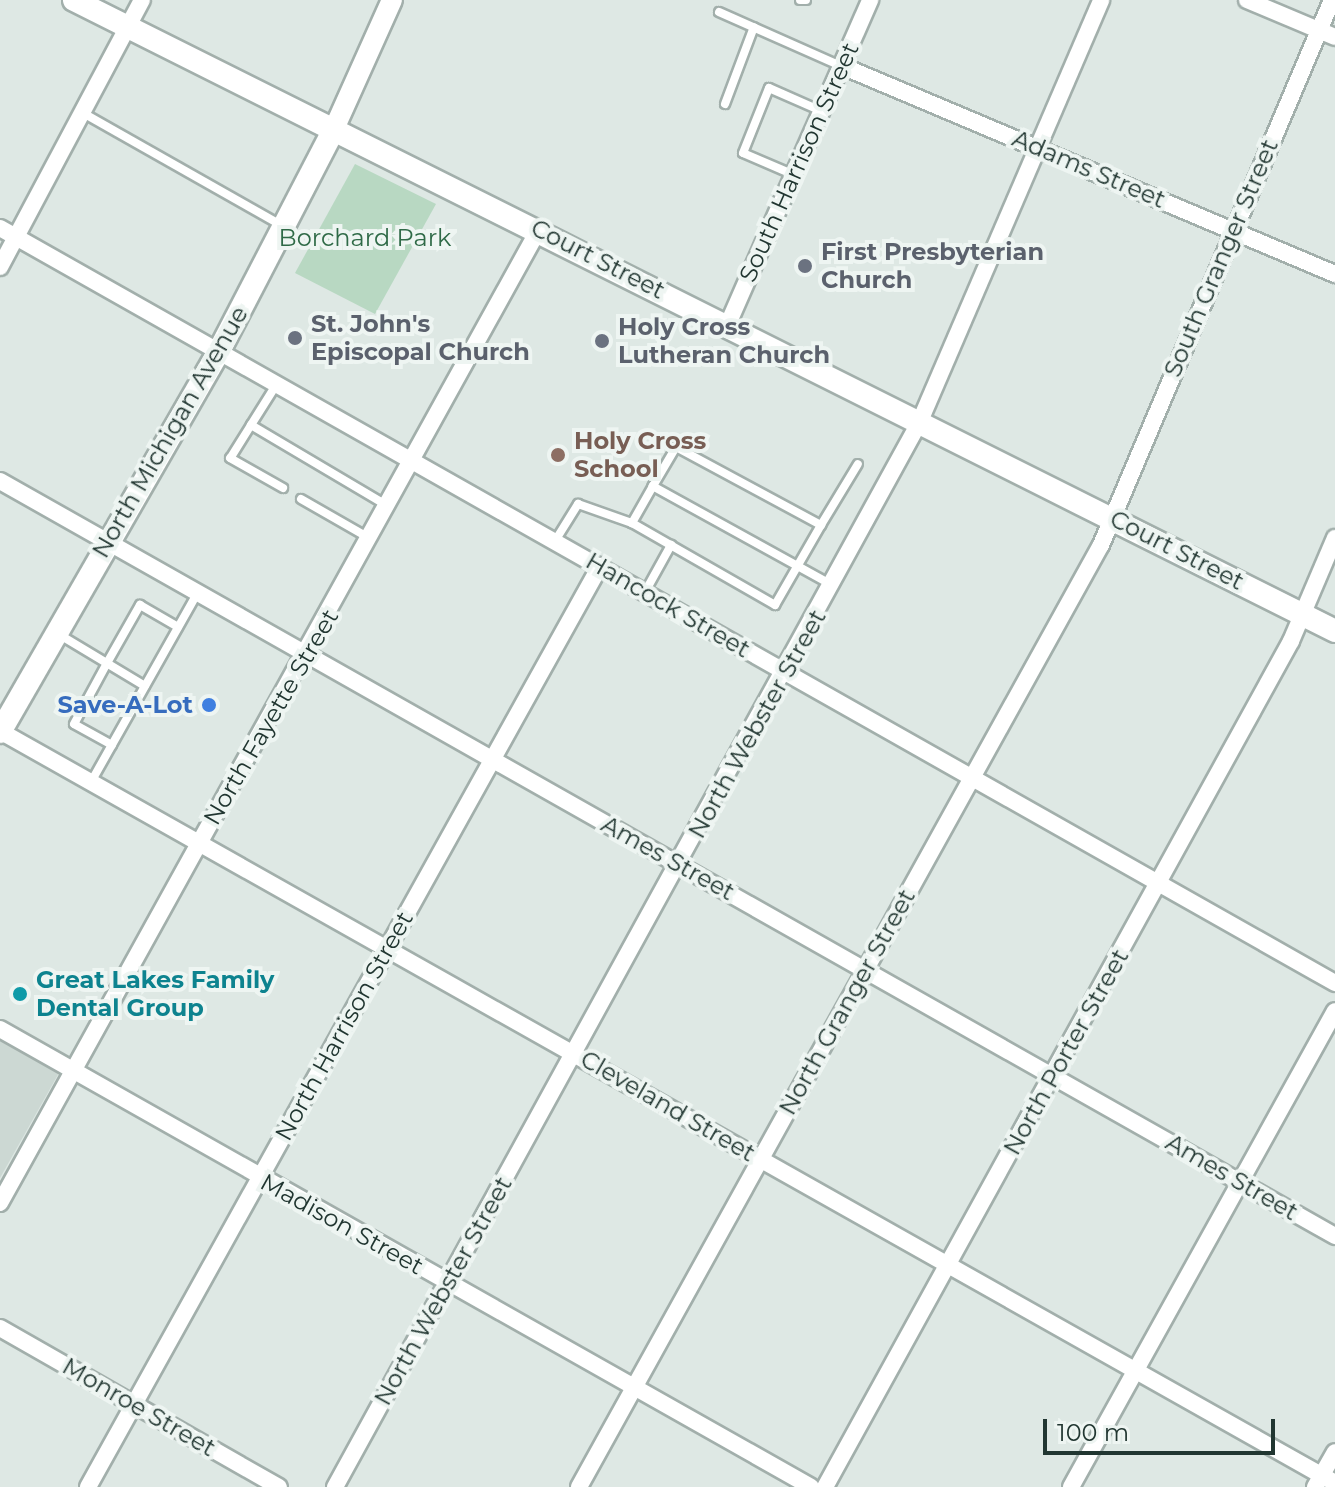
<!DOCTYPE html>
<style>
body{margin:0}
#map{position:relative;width:1335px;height:1487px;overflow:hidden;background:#dee8e4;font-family:Montserrat,sans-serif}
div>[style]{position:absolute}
.built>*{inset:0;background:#ccd8d3}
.green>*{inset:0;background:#b8d8c2}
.roads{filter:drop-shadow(2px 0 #a2afab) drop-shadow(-2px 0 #a2afab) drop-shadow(0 2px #a2afab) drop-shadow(0 -2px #a2afab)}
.service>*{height:8px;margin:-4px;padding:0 4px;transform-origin:4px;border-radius:4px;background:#fff}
.minor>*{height:16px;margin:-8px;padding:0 8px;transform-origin:8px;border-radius:8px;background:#fff}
.tertiary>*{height:20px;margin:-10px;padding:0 10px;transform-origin:10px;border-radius:10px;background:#fff}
.secondary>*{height:22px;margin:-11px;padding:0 11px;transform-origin:11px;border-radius:11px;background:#fff}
.dots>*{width:22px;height:22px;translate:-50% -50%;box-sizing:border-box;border:4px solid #eef5f2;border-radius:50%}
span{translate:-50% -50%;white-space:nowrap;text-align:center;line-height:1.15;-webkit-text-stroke:8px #eef5f2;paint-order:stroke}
.street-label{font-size:24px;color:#213631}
.park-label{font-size:24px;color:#2f6a47}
.worship-label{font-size:24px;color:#5b616d;font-weight:700}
.left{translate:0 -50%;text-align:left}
.education-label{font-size:24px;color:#785e54;font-weight:700}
.shop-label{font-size:24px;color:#366cbe;font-weight:700}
.right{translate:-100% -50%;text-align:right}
.culture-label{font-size:24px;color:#0d838f;font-weight:700}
.scale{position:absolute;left:1043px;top:1419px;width:232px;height:36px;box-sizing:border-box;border:4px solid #213631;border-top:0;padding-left:10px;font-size:24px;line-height:28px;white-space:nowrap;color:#213631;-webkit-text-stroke:6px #eef5f2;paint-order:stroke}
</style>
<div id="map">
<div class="built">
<i style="clip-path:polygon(0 1038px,60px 1071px,0 1178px)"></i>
</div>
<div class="green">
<i style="clip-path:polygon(355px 164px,436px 204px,375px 314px,295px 273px)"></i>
</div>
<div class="roads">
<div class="service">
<i style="left:800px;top:0;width:6px"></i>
<i style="left:719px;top:12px;width:133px;rotate:23.9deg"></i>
<i style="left:725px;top:104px;width:82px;rotate:-69.4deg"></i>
<i style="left:83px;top:113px;width:230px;rotate:29.5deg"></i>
<i style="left:792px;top:174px;width:53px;rotate:-156.8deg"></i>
<i style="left:743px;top:153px;width:70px;rotate:-68.2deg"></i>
<i style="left:769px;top:88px;width:55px;rotate:23.7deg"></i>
<i style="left:278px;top:382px;width:51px;rotate:122.1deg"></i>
<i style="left:251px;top:425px;width:159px;rotate:30.6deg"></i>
<i style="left:251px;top:425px;width:39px;rotate:122deg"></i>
<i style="left:230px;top:458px;width:61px;rotate:29.5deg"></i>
<i style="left:653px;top:486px;width:43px;rotate:119.6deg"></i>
<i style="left:632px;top:523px;width:165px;rotate:29.8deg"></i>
<i style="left:775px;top:605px;width:92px;rotate:-60.1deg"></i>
<i style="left:301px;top:499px;width:78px;rotate:29.8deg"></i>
<i style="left:555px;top:541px;width:44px;rotate:-58.1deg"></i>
<i style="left:578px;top:504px;width:57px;rotate:19.4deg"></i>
<i style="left:832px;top:585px;width:205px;rotate:-151.1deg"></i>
<i style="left:653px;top:486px;width:45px;rotate:-59.5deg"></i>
<i style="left:676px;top:447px;width:165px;rotate:28.3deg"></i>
<i style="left:821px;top:525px;width:71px;rotate:-58.8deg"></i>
<i style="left:645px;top:592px;width:54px;rotate:-61deg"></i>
<i style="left:60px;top:635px;width:99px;rotate:31deg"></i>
<i style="left:112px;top:745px;width:43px;rotate:-151.1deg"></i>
<i style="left:74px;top:724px;width:69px;rotate:-61.6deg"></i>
<i style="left:107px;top:663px;width:67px;rotate:-60.4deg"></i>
<i style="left:140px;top:605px;width:44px;rotate:30.1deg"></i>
<i style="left:91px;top:782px;width:218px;rotate:-60.6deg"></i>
</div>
<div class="minor">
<i style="left:1247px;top:0;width:95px;rotate:22.8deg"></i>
<i style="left:842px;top:66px;width:535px;rotate:22.88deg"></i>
<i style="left:0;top:228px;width:1534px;rotate:29.49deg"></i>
<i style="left:0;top:267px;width:302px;rotate:-62deg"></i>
<i style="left:728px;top:324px;width:354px;rotate:-66.3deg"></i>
<i style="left:0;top:481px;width:1534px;rotate:29.49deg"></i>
<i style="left:0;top:731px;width:1532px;rotate:29.39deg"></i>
<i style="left:0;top:1029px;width:931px;rotate:29.45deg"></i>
<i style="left:0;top:1203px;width:1113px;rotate:-61.04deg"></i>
<i style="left:0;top:1328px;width:321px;rotate:29.7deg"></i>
<i style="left:88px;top:1487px;width:1054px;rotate:-60.93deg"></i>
<i style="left:335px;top:1487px;width:1216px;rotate:-61.24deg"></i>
<i style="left:920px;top:421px;width:458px;rotate:-66.7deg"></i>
<i style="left:579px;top:1487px;width:1077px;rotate:-61.01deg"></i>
<i style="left:1101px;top:545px;width:592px;rotate:-67.03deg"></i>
<i style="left:825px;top:1487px;width:966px;rotate:-61.15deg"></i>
<i style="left:1291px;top:641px;width:112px;rotate:-66.9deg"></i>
<i style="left:1071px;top:1487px;width:544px;rotate:-60.99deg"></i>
<i style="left:1315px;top:1487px;width:40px;rotate:-60.3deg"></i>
</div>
<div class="tertiary">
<i style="left:334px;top:129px;width:141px;rotate:-65.8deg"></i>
</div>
<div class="secondary">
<i style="left:74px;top:0;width:1410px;rotate:26.58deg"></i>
<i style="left:0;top:732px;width:439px;rotate:-60.1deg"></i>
<i style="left:219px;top:351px;width:250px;rotate:-62.6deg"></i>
</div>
</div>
<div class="dots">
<i style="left:805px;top:266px;background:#6b7280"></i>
<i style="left:295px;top:338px;background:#6b7280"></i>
<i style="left:602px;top:341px;background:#6b7280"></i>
<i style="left:558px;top:455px;background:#8d6e63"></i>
<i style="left:209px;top:705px;background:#3f7fe0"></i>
<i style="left:20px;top:994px;background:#0f9aa8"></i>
</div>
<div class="street-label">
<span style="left:799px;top:162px;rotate:-66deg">South Harrison Street</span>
<span style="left:1089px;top:169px;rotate:23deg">Adams Street</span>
<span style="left:1221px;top:258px;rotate:-67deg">South Granger Street</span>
<span style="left:598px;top:259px;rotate:27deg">Court Street</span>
<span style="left:170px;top:432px;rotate:-60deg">North Michigan Avenue</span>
<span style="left:1177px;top:550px;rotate:27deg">Court Street</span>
<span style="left:668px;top:605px;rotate:30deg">Hancock Street</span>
<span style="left:271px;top:717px;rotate:-60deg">North Fayette Street</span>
<span style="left:757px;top:724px;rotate:-61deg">North Webster Street</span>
<span style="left:668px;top:858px;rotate:29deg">Ames Street</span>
<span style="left:847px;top:1002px;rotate:-61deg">North Granger Street</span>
<span style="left:344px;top:1026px;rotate:-61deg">North Harrison Street</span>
<span style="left:1066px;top:1052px;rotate:-61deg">North Porter Street</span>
<span style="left:668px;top:1106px;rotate:30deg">Cleveland Street</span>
<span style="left:1232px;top:1177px;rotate:30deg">Ames Street</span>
<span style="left:342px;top:1224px;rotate:29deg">Madison Street</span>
<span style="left:443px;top:1291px;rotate:-61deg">North Webster Street</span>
<span style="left:139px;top:1407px;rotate:30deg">Monroe Street</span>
</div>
<div class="park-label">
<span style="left:365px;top:238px">Borchard Park</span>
</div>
<div class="worship-label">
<span class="left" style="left:821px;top:266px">First Presbyterian<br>Church</span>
<span class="left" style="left:311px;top:338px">St. John's<br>Episcopal Church</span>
<span class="left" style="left:618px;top:341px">Holy Cross<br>Lutheran Church</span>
</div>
<div class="education-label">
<span class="left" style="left:574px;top:455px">Holy Cross<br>School</span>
</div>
<div class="shop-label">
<span class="right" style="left:193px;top:705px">Save-A-Lot</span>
</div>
<div class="culture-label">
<span class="left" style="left:36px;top:994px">Great Lakes Family<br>Dental Group</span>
</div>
<div class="scale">100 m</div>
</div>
